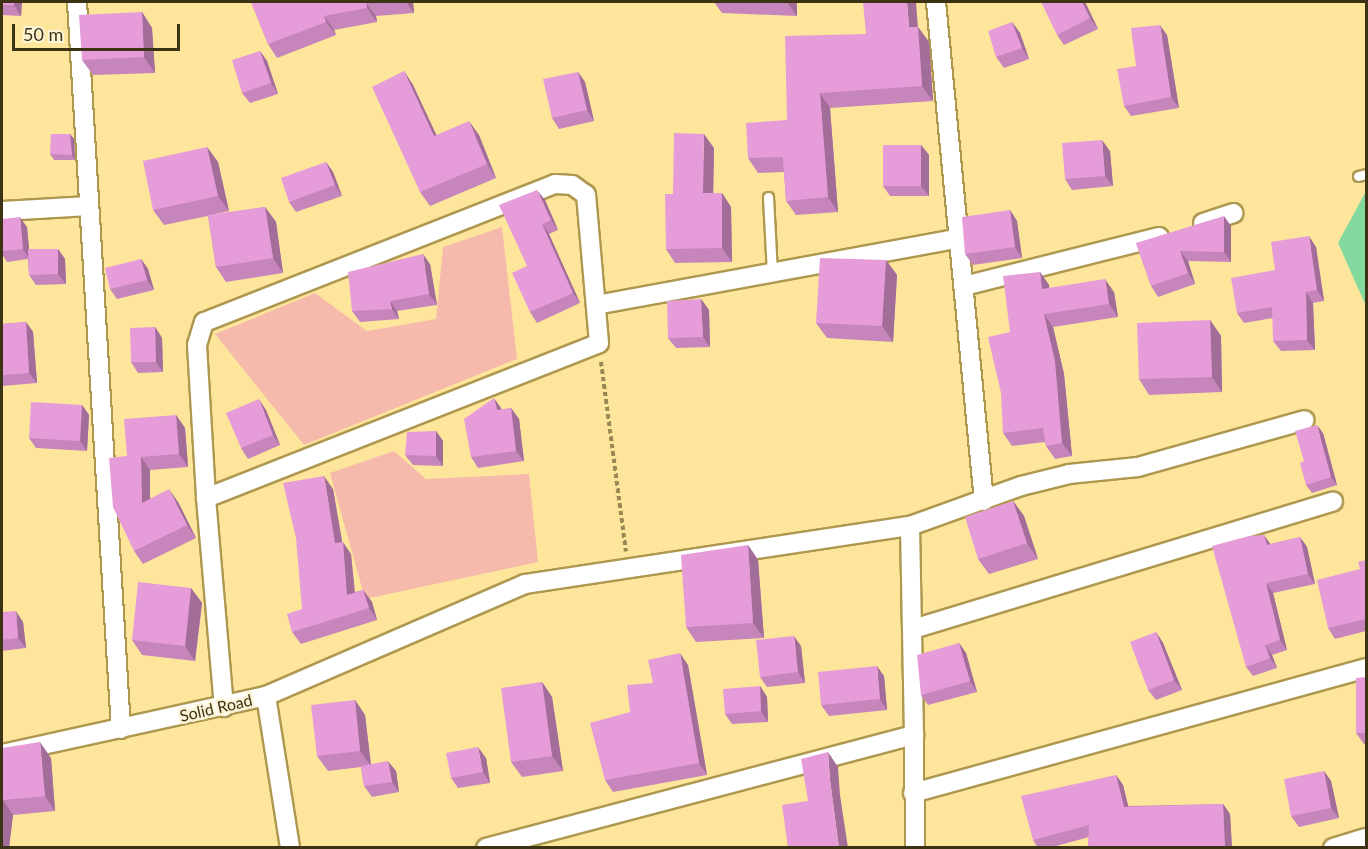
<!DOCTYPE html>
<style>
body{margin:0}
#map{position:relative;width:1368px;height:849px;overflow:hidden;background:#fde69c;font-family:Lato,sans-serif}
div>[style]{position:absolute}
.green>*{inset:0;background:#f6baad}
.water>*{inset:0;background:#84da9e}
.path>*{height:4px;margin-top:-2px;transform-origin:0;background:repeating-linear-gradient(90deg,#978855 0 4.5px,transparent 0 7.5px)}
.roads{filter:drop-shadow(2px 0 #ae9850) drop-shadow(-2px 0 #ae9850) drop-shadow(0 2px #ae9850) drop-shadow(0 -2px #ae9850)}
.lane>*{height:9px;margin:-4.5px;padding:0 4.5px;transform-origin:4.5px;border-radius:4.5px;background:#fff}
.street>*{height:18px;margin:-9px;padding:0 9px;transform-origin:9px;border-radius:9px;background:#fff}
.wall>*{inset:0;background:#c786bb}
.shaded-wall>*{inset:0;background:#a26d99}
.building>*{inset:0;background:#e79cda}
span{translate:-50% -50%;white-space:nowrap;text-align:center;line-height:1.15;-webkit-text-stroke:5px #fdf4d8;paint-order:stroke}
.street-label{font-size:16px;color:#3c3315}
.frame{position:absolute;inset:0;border:3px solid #3c3315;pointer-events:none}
.scale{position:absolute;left:12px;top:24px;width:168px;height:27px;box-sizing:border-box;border:3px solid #3c3315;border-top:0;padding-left:8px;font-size:18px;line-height:21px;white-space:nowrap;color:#3c3315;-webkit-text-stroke:4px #fdf4d8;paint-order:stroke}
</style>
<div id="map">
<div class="green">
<i style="clip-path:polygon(502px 227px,517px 359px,304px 445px,215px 334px,315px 293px,367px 331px,436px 319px,443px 247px)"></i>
<i style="clip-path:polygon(394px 451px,426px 479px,529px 474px,538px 562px,365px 599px,330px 473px)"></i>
</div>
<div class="water">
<i style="clip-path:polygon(1366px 191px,1366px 306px,1338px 243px)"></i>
</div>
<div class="path">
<i style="left:601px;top:362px;width:191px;rotate:82.5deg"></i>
</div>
<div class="roads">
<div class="lane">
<i style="left:1358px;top:176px;width:8px;rotate:-14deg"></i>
<i style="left:768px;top:197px;width:76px;rotate:87deg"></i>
</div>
<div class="street">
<i style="left:77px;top:2px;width:728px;rotate:86.54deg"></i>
<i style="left:936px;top:2px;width:501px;rotate:84.51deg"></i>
<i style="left:2px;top:211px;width:87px;rotate:-3.3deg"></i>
<i style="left:1203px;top:223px;width:32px;rotate:-18deg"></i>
<i style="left:964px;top:286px;width:201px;rotate:-14.1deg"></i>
<i style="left:596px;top:305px;width:366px;rotate:-10.4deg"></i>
<i style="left:206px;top:498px;width:422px;rotate:-21.5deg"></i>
<i style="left:599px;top:343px;width:149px;rotate:-95deg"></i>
<i style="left:586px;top:195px;width:17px;rotate:-144deg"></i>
<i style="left:572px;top:185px;width:17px;rotate:-177deg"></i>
<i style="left:555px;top:184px;width:377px;rotate:158.5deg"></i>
<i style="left:204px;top:322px;width:24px;rotate:107deg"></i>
<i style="left:197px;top:345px;width:153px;rotate:86.6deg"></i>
<i style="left:206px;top:498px;width:210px;rotate:85.1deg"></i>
<i style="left:913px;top:629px;width:439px;rotate:-16.9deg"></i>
<i style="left:266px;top:696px;width:282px;rotate:-23.4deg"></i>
<i style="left:525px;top:584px;width:389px;rotate:-8.6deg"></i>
<i style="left:910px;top:526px;width:118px;rotate:-19.8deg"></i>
<i style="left:1021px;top:486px;width:49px;rotate:-14deg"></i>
<i style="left:1069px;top:474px;width:69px;rotate:-5.8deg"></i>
<i style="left:1138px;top:467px;width:173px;rotate:-15.7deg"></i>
<i style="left:914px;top:735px;width:113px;rotate:89.5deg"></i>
<i style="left:2px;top:754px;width:270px;rotate:-12.4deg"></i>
<i style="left:266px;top:696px;width:154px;rotate:81deg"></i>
<i style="left:913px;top:793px;width:470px;rotate:-15.4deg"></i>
<i style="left:486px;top:848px;width:443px;rotate:-14.8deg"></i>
<i style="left:914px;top:735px;width:209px;rotate:-91.1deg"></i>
<i style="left:1333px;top:848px;width:34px;rotate:-17deg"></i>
</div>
</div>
<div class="wall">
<i style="clip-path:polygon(2px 2px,22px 2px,21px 16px,2px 15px)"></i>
<i style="clip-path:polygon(251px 2px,413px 2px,414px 13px,376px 16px,377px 22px,334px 30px,336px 35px,277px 58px,268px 44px)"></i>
<i style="clip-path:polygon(714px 2px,797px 2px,797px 16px,722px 13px)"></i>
<i style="clip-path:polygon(1085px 2px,1098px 29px,1064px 45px,1057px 35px)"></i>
<i style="clip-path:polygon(142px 12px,152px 28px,155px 73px,93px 75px,82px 60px)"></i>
<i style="clip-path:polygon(1012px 22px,1020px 33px,1029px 59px,1004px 68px,996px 57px)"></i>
<i style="clip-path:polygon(918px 27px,929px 42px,933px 101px,830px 108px,838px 212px,796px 215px,786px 201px,784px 172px,758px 173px,748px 158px,787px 120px,866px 34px)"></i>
<i style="clip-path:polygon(1167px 35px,1179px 108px,1131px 116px,1124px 106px,1136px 66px)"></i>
<i style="clip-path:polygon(260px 51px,267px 61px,278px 94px,250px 103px,242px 93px)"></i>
<i style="clip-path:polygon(404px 71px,413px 85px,436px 135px,479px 135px,496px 178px,430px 206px,420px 192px)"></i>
<i style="clip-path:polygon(578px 72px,585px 82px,594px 121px,559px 129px,552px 118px)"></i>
<i style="clip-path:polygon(70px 134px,74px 139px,75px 160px,54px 160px,50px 154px)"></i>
<i style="clip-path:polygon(921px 145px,929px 155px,929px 196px,890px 196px,883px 186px)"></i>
<i style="clip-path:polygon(207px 147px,218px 162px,229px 211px,211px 215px,265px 207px,276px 222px,283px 273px,226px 282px,216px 267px,208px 216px,164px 225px,153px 210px)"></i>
<i style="clip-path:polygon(714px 148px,713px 193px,722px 193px,731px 207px,732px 262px,675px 263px,666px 249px,673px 194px)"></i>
<i style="clip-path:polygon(1110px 151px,1113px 186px,1072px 190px,1065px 179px)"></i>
<i style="clip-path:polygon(326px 162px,333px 172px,342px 196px,296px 212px,289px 202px)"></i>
<i style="clip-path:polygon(545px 200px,558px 230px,549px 234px,580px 303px,537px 323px,530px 312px,527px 266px)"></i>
<i style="clip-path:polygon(1010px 210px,1017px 221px,1022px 258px,973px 265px,965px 254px)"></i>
<i style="clip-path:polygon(2px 219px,27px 227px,29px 249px,58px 249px,65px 259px,66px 284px,36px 285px,29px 275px,28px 259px,7px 262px,2px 254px)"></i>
<i style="clip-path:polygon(1231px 226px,1231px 262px,1188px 261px,1195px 284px,1158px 297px,1151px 286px,1136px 243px)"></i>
<i style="clip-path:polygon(1316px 247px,1324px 301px,1313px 303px,1315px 350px,1281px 351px,1273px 341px,1273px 318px,1244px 323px,1237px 313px,1275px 270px)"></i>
<i style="clip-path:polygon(141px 259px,148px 269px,154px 290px,117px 299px,110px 289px)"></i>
<i style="clip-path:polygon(886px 260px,897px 275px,893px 342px,827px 338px,816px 323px)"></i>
<i style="clip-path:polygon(430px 264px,437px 305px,397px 311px,399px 319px,360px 322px,352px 311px)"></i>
<i style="clip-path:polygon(1040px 272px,1049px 285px,1049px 288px,1114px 292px,1118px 317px,1053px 327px,1064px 374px,1072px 456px,1055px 459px,1046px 446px,1045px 442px,1012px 446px,1003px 433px,1010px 332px)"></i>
<i style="clip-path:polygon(701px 299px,709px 310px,710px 347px,676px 348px,668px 338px)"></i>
<i style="clip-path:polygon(1210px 320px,1221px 336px,1222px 392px,1149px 395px,1139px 379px)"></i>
<i style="clip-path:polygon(26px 322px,33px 332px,37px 383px,2px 386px,2px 324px)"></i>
<i style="clip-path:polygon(155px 327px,162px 338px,163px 372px,138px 373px,131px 362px)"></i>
<i style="clip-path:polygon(82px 405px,89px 415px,87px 451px,36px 448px,29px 438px)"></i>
<i style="clip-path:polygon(501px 408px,501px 410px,511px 408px,519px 419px,524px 461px,478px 468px,471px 457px)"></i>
<i style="clip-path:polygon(266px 410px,280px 445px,248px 459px,241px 448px)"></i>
<i style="clip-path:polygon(176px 415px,185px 428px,188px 467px,150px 470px,150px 498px,178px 502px,196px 538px,143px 564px,134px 551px,127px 456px)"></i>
<i style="clip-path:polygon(436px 431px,443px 441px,443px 466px,413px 465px,405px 455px)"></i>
<i style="clip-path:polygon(1323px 433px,1337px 485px,1312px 493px,1306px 485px,1304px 461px)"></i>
<i style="clip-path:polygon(333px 489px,342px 542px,351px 554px,355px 592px,363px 590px,372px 602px,377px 620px,301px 644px,292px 632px,302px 609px)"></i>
<i style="clip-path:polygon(1013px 501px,1024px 516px,1038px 559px,989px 574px,978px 559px)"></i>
<i style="clip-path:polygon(1264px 535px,1270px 544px,1300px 537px,1307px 547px,1315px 584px,1273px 593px,1287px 650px,1272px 655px,1277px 668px,1253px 676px,1246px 667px)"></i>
<i style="clip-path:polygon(748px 545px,758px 560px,764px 638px,696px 642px,686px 627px)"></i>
<i style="clip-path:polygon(1366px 560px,1366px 631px,1335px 639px,1328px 628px,1360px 569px)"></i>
<i style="clip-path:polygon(191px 588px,202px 603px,195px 661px,142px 655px,132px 640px)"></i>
<i style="clip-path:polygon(2px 612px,23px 622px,26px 648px,2px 651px)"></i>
<i style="clip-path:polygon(1156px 632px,1163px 643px,1182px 690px,1156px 700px,1148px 690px)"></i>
<i style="clip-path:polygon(959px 643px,966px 653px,977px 692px,928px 705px,921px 695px)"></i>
<i style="clip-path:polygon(801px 646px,805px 683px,767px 687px,760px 677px)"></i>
<i style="clip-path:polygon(688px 665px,707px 775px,613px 792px,605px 780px,630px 712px,653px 683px)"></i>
<i style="clip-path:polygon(884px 676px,887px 710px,829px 716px,821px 705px)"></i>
<i style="clip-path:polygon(1366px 677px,1366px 744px,1364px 744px,1356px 733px)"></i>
<i style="clip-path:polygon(542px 682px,552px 697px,563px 771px,522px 777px,511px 762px)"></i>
<i style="clip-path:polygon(760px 686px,767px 697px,768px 722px,732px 724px,725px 714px)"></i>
<i style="clip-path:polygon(355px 700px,365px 715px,371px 764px,396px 771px,399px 792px,372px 797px,364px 786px,361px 767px,328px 771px,317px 756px)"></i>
<i style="clip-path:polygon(51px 758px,55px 811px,13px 815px,9px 848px,3px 800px)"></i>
<i style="clip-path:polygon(486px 758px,490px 783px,458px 788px,451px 778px)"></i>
<i style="clip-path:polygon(1324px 771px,1331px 781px,1339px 818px,1299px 827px,1291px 816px)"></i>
<i style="clip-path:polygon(1116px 775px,1123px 785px,1128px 806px,1223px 804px,1230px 814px,1232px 848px,1088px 848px,1089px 837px,1049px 848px,1038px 848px,1033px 840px)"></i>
</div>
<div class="shaded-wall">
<i style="clip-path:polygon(14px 2px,22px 2px,21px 16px,14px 5px)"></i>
<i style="clip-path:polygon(406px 2px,413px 2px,414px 13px)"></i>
<i style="clip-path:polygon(787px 2px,797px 2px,797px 16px)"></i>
<i style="clip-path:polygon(907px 2px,916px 2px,919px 42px,909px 27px)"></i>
<i style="clip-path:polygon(1082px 2px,1085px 2px,1098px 29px,1090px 18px)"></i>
<i style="clip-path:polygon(366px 3px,376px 16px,377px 22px,367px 8px)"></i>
<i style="clip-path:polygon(142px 12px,152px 28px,155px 73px,144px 57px)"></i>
<i style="clip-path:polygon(324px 16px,334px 30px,336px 35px,326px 22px)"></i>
<i style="clip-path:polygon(1012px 22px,1020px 33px,1029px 59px,1022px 48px)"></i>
<i style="clip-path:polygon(1160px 25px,1167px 35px,1179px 108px,1171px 97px)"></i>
<i style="clip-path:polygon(918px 27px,929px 42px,933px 101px,922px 86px)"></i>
<i style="clip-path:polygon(260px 51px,267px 61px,278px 94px,271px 83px)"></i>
<i style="clip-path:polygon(404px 71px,413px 85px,443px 149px,434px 136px)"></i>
<i style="clip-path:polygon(578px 72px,585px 82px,594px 121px,587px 110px)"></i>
<i style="clip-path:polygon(820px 93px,830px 108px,838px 212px,828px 197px)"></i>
<i style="clip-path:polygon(469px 121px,479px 135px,496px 178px,487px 164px)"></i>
<i style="clip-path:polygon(70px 134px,74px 139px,75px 160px,72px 155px)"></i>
<i style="clip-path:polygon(704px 134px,714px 148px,713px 207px,703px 193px)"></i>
<i style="clip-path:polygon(1102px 140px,1110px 151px,1113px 186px,1105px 176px)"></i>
<i style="clip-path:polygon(921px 145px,929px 155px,929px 196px,921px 186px)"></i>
<i style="clip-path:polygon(207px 147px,218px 162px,229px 211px,218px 196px)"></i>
<i style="clip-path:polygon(326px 162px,333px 172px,342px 196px,335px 185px)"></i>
<i style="clip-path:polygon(537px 190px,545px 200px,558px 230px,551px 220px)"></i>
<i style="clip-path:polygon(722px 193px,731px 207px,732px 262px,722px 248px)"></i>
<i style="clip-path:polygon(265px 207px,276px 222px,283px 273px,273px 258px)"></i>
<i style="clip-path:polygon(1010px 210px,1017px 221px,1022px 258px,1015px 247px)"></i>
<i style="clip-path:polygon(1224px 216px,1231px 226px,1231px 262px,1224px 252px)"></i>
<i style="clip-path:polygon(20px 217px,27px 227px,30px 259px,23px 249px)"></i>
<i style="clip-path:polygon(542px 224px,549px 234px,580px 303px,573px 293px)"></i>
<i style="clip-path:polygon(1309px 236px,1316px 247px,1324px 301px,1317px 290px)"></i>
<i style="clip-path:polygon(58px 249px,65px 259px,66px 284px,58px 274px)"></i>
<i style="clip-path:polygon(1180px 251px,1188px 261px,1195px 284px,1188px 273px)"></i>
<i style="clip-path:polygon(423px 254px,430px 264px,437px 305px,429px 294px)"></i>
<i style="clip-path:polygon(141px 259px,148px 269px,154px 290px,147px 280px)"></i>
<i style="clip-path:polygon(886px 260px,897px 275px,893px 342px,882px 326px)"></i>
<i style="clip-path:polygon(1040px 272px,1049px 285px,1051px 302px,1042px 289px)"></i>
<i style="clip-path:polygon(1105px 279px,1114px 292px,1118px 317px,1109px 304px)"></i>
<i style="clip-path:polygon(1306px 292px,1313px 303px,1315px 350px,1307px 340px)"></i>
<i style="clip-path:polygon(701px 299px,709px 310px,710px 347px,703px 337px)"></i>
<i style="clip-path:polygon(390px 301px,397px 311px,399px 319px,392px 309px)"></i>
<i style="clip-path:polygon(1044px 314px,1053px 327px,1064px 374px,1072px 456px,1062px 443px)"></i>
<i style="clip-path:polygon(1210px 320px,1221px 336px,1222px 392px,1212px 377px)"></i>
<i style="clip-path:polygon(26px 322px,33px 332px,37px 383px,29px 373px)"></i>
<i style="clip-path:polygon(155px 327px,162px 338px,163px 372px,156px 362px)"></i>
<i style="clip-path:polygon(494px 398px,501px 408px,504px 421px,497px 410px)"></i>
<i style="clip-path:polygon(259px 399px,266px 410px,280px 445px,273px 435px)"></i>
<i style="clip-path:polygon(82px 405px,89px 415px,87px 451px,80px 441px)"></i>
<i style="clip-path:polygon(511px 408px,519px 419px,524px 461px,516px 451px)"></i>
<i style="clip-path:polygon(176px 415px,185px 428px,188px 467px,179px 454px)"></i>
<i style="clip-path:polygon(1317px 425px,1323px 433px,1337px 485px,1331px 477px)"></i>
<i style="clip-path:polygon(436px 431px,443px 441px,443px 466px,436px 456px)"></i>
<i style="clip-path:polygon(141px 457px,150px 470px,150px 515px,142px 503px)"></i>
<i style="clip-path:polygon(324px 476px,333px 489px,344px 552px,343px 542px,351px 554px,356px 607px,347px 595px,335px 543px)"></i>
<i style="clip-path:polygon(169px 489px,178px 502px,196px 538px,187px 525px)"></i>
<i style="clip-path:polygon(1013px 501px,1024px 516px,1038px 559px,1027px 543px)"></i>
<i style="clip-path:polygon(1264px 535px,1271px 545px,1267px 545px)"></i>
<i style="clip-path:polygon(1300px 537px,1307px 547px,1315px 584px,1308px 574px)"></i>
<i style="clip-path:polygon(748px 545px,758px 560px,764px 638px,753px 623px)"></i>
<i style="clip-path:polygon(1266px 583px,1273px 593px,1287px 650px,1280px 640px)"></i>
<i style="clip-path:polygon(191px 588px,202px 603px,195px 661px,185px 646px)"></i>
<i style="clip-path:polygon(363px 590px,372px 602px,377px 620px,369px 608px)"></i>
<i style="clip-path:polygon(16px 611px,23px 622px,26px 648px,18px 638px)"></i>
<i style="clip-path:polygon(1156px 632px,1163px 643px,1182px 690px,1174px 680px)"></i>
<i style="clip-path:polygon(794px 636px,801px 646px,805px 683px,798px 672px)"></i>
<i style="clip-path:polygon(959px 643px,966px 653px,977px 692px,970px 681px)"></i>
<i style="clip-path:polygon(1265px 645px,1272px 655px,1277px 668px,1270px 658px)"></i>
<i style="clip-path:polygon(680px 653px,688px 665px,707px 775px,699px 763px)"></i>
<i style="clip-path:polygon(877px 666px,884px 676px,887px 710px,880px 699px)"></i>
<i style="clip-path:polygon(542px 682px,552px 697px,563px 771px,552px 756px)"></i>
<i style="clip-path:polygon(760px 686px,767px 697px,768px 722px,761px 711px)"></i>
<i style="clip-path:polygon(355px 700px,365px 715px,371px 766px,360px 751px)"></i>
<i style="clip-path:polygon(40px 742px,51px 758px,55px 811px,45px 796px)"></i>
<i style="clip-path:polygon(478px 747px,486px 758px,490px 783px,483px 772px)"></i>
<i style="clip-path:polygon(828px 752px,838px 767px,840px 795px,848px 848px,839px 848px,830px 780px)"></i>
<i style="clip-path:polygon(388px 761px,396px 771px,399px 792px,392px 782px)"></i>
<i style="clip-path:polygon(1324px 771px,1331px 781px,1339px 818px,1331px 808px)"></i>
<i style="clip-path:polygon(1116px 775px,1123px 785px,1131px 817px,1124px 807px)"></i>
<i style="clip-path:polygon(3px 800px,13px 815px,9px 848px,2px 848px,2px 811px)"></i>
<i style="clip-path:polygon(1223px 804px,1230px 814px,1232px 848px,1225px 848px)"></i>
</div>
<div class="building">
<i style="clip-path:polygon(2px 2px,14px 2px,14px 5px,2px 5px)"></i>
<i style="clip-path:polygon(251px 2px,380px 2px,366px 3px,367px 8px,324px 16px,326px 22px,268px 44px)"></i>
<i style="clip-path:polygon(863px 2px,907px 2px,909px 27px,918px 27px,922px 86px,820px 93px,828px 197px,786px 201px,783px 157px,748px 158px,746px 123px,787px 120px,785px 36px,866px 34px)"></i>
<i style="clip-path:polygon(1041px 2px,1082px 2px,1090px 18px,1057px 35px)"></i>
<i style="clip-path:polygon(142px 12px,144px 57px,82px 60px,79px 15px)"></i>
<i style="clip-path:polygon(1012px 22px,1022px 48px,996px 57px,988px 31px)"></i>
<i style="clip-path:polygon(1160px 25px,1171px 97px,1124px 106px,1117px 69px,1136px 66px,1131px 28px)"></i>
<i style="clip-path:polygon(260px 51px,271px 83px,242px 93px,232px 60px)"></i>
<i style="clip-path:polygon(404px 71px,434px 136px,469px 121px,487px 164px,420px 192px,372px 87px)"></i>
<i style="clip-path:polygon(578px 72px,587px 110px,552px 118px,543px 79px)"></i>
<i style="clip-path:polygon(674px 133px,704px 134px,703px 193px,722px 193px,722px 248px,666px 249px,665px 194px,673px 194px)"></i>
<i style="clip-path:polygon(51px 134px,70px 134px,72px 155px,50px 154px)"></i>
<i style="clip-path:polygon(1102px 140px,1105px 176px,1065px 179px,1062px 143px)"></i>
<i style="clip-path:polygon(883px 145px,921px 145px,921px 186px,883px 186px)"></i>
<i style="clip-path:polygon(207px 147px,218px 196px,153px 210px,143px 161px)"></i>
<i style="clip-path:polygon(326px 162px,335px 185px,289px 202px,281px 178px)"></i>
<i style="clip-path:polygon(537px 190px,551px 220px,542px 224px,573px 293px,530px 312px,512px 273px,527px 266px,499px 205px)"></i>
<i style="clip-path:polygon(265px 207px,273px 258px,216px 267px,208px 215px)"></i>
<i style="clip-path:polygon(1010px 210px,1015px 247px,965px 254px,962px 217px)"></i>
<i style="clip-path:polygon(1224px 216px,1224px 252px,1180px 251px,1188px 273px,1151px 286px,1136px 243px)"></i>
<i style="clip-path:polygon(20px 217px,23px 249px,2px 251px,2px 219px)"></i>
<i style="clip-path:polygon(1309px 236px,1317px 290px,1306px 292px,1307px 340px,1273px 341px,1272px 307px,1237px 313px,1231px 278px,1275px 270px,1271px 242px)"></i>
<i style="clip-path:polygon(28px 249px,58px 249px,58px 274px,29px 275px)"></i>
<i style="clip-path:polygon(423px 254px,429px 294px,390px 301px,392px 309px,352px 311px,348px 272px)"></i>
<i style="clip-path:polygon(820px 258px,886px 260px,882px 326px,816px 323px)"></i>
<i style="clip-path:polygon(141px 259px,147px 280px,110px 289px,105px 268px)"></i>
<i style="clip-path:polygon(1040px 272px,1042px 289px,1105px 279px,1109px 304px,1044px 314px,1055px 361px,1062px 443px,1046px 446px,1043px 428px,1003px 433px,1001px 393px,988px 337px,1010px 332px,1003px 276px)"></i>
<i style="clip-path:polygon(701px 299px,703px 337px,668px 338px,667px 301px)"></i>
<i style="clip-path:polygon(1210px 320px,1212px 377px,1139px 379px,1137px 323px)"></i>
<i style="clip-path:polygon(26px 322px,29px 373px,2px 375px,2px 324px)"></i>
<i style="clip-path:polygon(155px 327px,156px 362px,131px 362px,130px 328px)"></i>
<i style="clip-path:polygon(494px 398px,497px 410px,511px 408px,516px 451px,471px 457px,464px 419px)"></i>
<i style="clip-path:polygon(259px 399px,273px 435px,241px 448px,226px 413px)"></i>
<i style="clip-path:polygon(31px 402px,82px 405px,80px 441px,29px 438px)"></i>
<i style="clip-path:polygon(176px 415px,179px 454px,141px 457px,142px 503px,169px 489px,187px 525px,134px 551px,113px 507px,109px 458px,127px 456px,124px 419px)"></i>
<i style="clip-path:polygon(1317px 425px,1331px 477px,1306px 485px,1300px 463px,1304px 461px,1295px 431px)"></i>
<i style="clip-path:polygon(436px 431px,436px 456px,405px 455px,407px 432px)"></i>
<i style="clip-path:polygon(324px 476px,335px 543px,343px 542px,347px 595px,363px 590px,369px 608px,292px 632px,287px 614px,302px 609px,296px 538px,283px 483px)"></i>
<i style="clip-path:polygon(1013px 501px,1027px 543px,978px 559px,965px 517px)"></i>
<i style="clip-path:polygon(1264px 535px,1267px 545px,1300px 537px,1308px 574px,1266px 583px,1280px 640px,1265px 645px,1270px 658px,1246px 667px,1212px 546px,1249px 536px)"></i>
<i style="clip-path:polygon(748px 545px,753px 623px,686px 627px,681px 555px)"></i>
<i style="clip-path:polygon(1366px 560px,1366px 619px,1328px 628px,1317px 580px,1360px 569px,1358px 562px)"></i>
<i style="clip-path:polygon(138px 582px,191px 588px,185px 646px,132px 640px)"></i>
<i style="clip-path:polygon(16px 611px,18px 638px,2px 640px,2px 612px)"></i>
<i style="clip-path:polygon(1156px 632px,1174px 680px,1148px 690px,1130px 642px)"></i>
<i style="clip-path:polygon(794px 636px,798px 672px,760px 677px,756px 640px)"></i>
<i style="clip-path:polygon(959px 643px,970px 681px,921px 695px,917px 655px)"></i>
<i style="clip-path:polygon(680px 653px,699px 763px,605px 780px,590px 723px,630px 712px,627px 685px,653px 683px,648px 660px)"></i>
<i style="clip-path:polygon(877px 666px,880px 699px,821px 705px,818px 672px)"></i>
<i style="clip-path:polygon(1366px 677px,1366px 733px,1356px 733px,1356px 678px)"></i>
<i style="clip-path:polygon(542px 682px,552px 756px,511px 762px,501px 688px)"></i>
<i style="clip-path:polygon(760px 686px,761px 711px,725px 714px,723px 689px)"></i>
<i style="clip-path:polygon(355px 700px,360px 751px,317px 756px,311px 705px)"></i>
<i style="clip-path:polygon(40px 742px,45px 796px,3px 800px,2px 788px,2px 748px)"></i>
<i style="clip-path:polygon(478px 747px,483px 772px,451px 778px,446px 753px)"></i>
<i style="clip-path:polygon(828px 752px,830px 780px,839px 848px,788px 848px,782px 805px,808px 801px,801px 759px)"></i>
<i style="clip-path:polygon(388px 761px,392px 782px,364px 786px,361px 766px)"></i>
<i style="clip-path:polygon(1324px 771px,1331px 808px,1291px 816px,1284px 779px)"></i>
<i style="clip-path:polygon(1116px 775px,1124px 807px,1223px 804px,1225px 848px,1088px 848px,1089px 825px,1033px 840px,1021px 796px)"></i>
</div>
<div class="street-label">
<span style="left:216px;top:708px;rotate:-13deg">Solid Road</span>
</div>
<div class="frame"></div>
<div class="scale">50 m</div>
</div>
